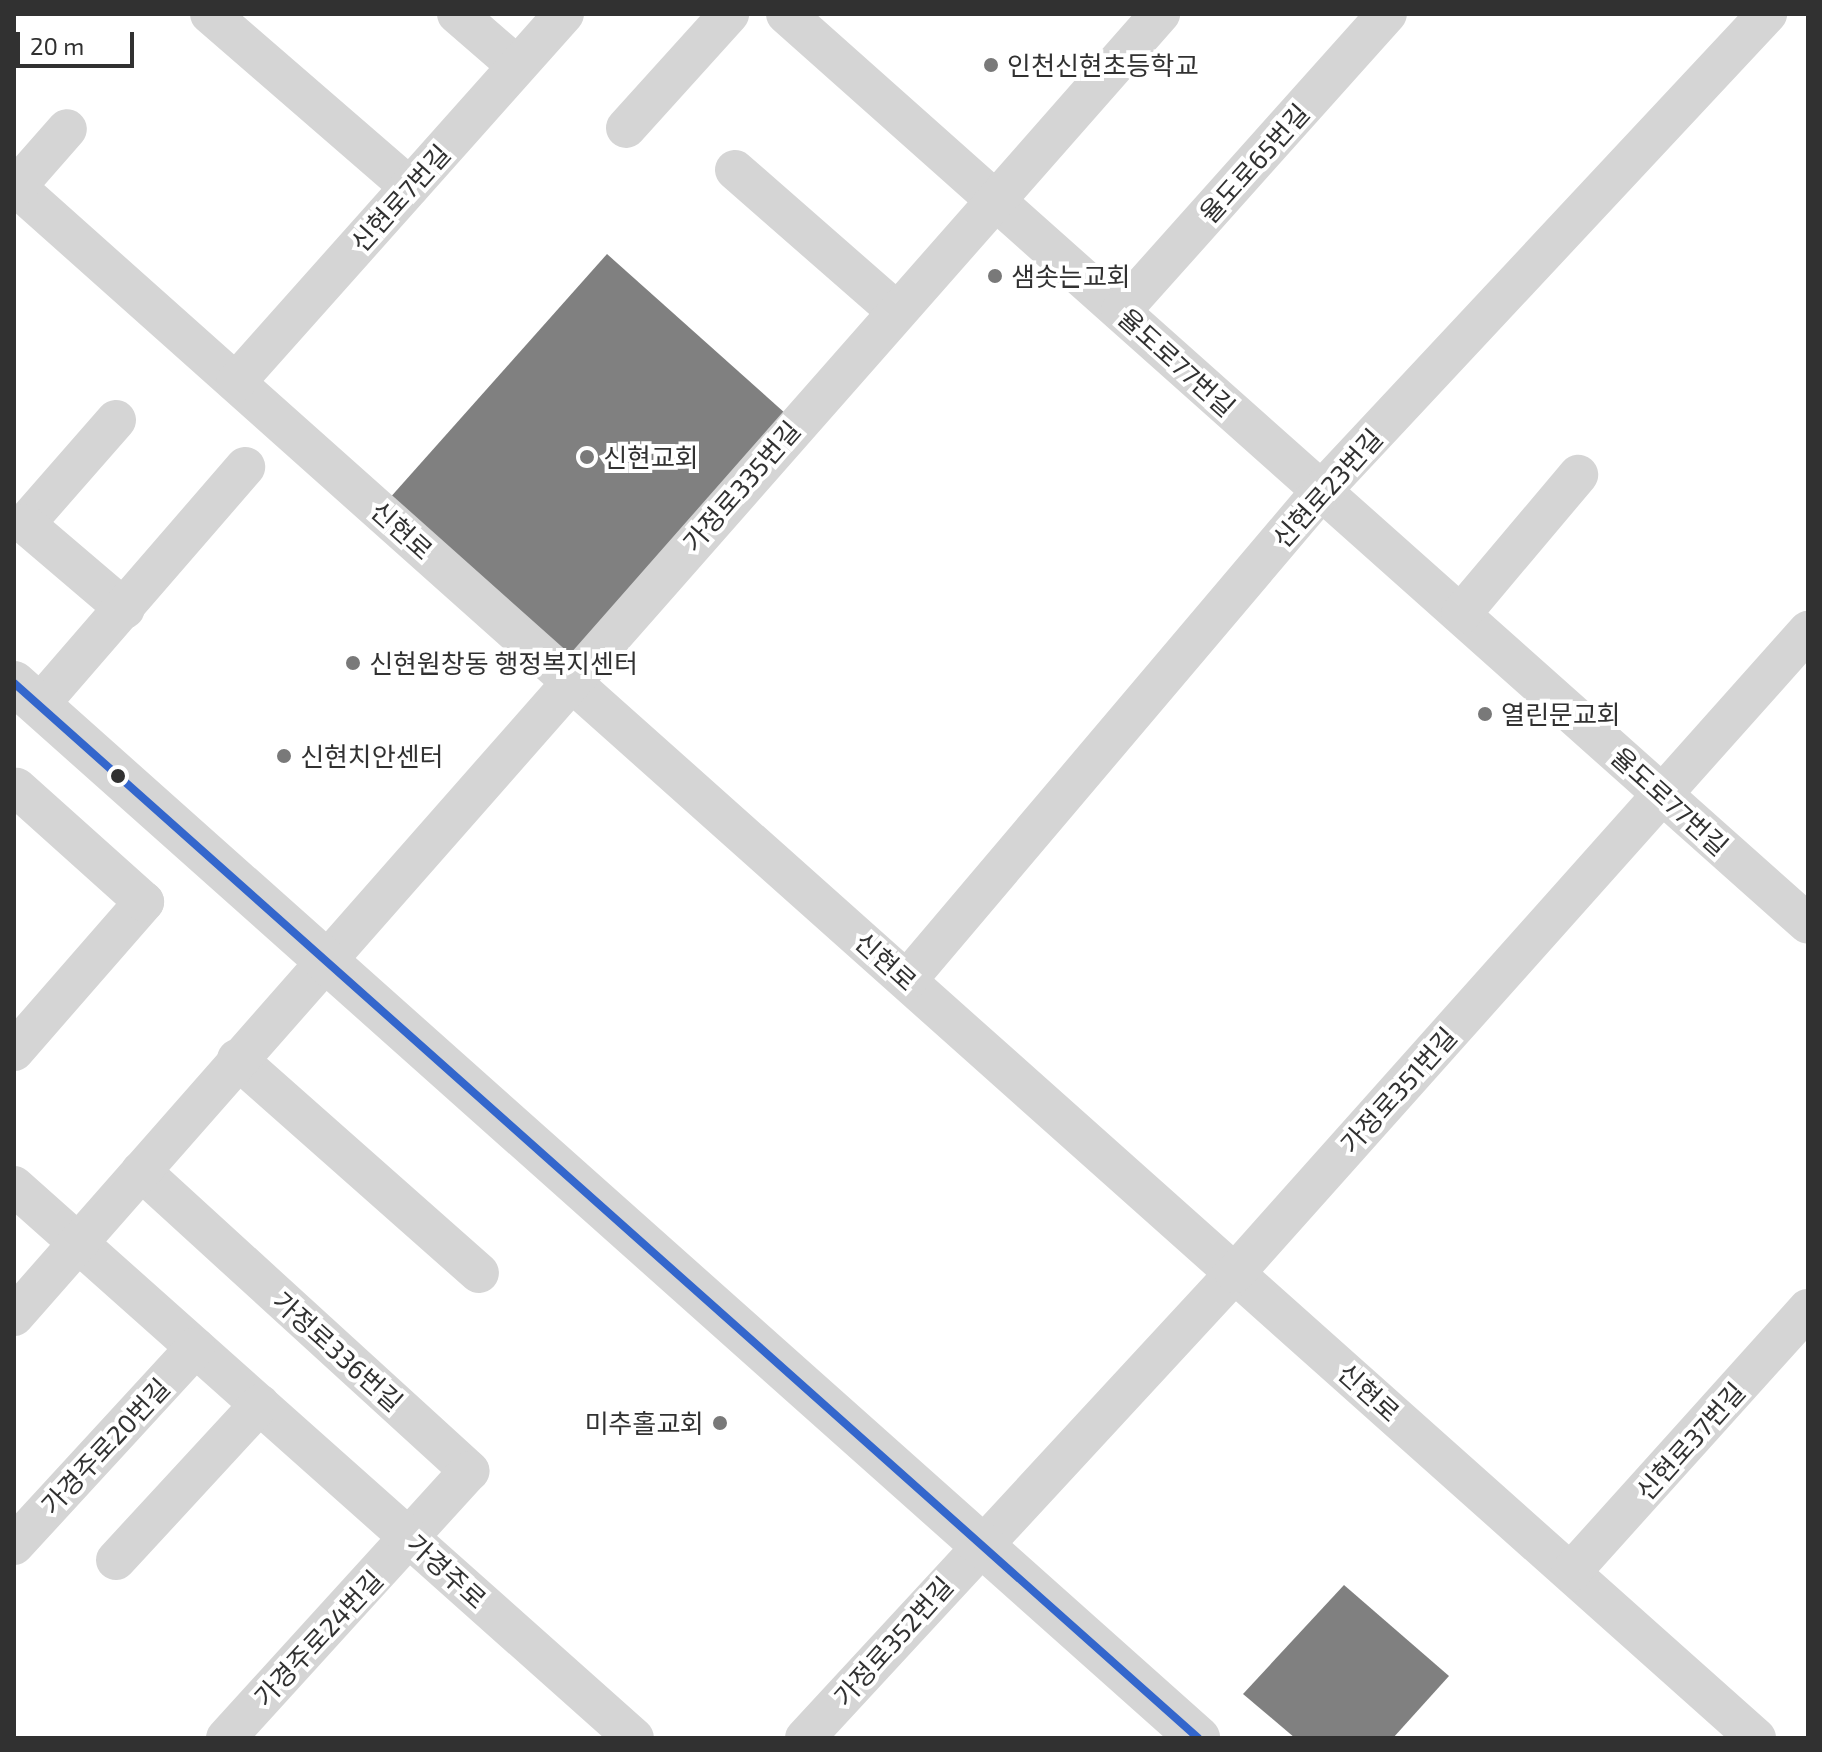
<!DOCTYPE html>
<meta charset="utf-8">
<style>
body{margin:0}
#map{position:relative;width:1822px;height:1752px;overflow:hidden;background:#fff;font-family:"Exo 2","Noto Sans KR",sans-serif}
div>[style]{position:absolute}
.building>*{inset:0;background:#808080}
.minor>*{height:40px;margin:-20px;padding:0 20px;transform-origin:20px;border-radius:20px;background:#d5d5d5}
.tertiary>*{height:44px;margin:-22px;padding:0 22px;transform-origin:22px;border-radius:22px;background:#d5d5d5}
.bus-1>*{height:8px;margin:-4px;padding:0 4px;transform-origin:4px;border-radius:4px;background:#36c}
.dots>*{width:22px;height:22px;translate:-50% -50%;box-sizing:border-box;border:4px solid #fff;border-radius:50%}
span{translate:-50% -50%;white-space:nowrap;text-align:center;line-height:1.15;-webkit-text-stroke:8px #fff;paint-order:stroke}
.poi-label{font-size:26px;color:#313131}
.left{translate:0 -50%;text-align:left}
.right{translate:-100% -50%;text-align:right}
.street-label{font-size:26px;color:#313131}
.frame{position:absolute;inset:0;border:16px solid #313131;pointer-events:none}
.scale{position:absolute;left:16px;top:32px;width:118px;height:36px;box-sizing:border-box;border:4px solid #313131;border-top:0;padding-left:10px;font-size:24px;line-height:28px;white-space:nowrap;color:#313131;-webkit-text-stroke:6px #fff;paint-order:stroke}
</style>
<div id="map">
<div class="building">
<i style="clip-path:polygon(607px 254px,786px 414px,570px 662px,388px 500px)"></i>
<i style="clip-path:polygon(1344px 1585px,1449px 1676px,1393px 1738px,1295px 1738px,1243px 1694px)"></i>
</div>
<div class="minor">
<i style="left:210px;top:14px;width:264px;rotate:40.9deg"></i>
<i style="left:457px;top:14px;width:79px;rotate:40.9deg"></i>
<i style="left:786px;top:14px;width:1368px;rotate:41.68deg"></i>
<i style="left:626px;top:128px;width:154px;rotate:-47.9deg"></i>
<i style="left:735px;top:170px;width:213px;rotate:41.2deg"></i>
<i style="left:14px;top:185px;width:2334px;rotate:41.72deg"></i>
<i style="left:16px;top:187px;width:77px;rotate:-48.7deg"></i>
<i style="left:1121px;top:311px;width:399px;rotate:-48.2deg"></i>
<i style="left:236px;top:382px;width:493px;rotate:-48.3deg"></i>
<i style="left:116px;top:420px;width:138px;rotate:131.2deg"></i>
<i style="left:25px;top:524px;width:131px;rotate:40.4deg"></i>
<i style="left:1461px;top:614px;width:182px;rotate:-49.9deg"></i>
<i style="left:39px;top:705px;width:315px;rotate:-49.1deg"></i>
<i style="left:907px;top:980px;width:642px;rotate:-49.74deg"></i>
<i style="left:1322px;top:490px;width:652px;rotate:-46.93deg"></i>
<i style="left:14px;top:1051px;width:198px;rotate:-48.9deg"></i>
<i style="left:144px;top:902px;width:171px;rotate:-138.1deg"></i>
<i style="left:237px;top:1059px;width:323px;rotate:41.5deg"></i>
<i style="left:141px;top:1171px;width:445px;rotate:42.4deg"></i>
<i style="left:469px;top:1471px;width:361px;rotate:132.3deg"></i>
<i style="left:14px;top:1186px;width:830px;rotate:41.68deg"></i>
<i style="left:14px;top:1316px;width:1735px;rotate:-48.65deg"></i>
<i style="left:14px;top:1545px;width:268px;rotate:-47.4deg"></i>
<i style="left:116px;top:1560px;width:212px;rotate:-47.3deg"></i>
<i style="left:1571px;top:1572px;width:354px;rotate:-48deg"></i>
<i style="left:805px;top:1738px;width:633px;rotate:-47.24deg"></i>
<i style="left:1235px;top:1273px;width:861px;rotate:-48.25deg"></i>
</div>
<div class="tertiary">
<i style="left:14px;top:683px;width:1586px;rotate:41.7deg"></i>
</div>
<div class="bus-1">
<i style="left:14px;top:683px;width:1586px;rotate:41.7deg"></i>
</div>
<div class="dots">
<i style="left:991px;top:65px;background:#797979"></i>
<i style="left:995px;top:276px;background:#797979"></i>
<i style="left:587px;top:457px;background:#797979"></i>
<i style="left:353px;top:663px;background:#797979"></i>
<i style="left:1485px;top:714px;background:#797979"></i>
<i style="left:284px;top:756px;background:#797979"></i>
<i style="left:118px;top:776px;background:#313131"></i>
<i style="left:720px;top:1423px;background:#797979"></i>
</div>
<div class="poi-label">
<span class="left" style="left:1007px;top:65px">인천신현초등학교</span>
<span class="left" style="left:1011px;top:276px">샘솟는교회</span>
<span class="left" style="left:603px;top:457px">신현교회</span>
<span class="left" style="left:369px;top:663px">신현원창동 행정복지센터</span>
<span class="left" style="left:1501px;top:714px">열린문교회</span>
<span class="left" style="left:300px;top:756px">신현치안센터</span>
<span class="right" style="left:704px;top:1423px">미추홀교회</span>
</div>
<div class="street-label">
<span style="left:1254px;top:163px;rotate:-48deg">율도로65번길</span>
<span style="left:400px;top:198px;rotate:-48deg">신현로7번길</span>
<span style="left:1177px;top:362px;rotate:42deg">율도로77번길</span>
<span style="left:741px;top:486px;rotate:-49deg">가정로335번길</span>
<span style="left:1327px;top:488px;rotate:-48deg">신현로23번길</span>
<span style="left:402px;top:530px;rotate:42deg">신현로</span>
<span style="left:1670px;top:801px;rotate:42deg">율도로77번길</span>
<span style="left:886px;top:961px;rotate:42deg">신현로</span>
<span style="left:1398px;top:1090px;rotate:-48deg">가정로351번길</span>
<span style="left:338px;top:1351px;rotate:42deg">가정로336번길</span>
<span style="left:1369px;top:1392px;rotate:42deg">신현로</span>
<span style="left:1690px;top:1441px;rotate:-48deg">신현로37번길</span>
<span style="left:105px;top:1446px;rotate:-47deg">가경주로20번길</span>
<span style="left:447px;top:1571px;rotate:42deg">가경주로</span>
<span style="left:318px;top:1638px;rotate:-47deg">가경주로24번길</span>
<span style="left:893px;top:1641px;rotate:-48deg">가정로352번길</span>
</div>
<div class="frame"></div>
<div class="scale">20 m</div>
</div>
